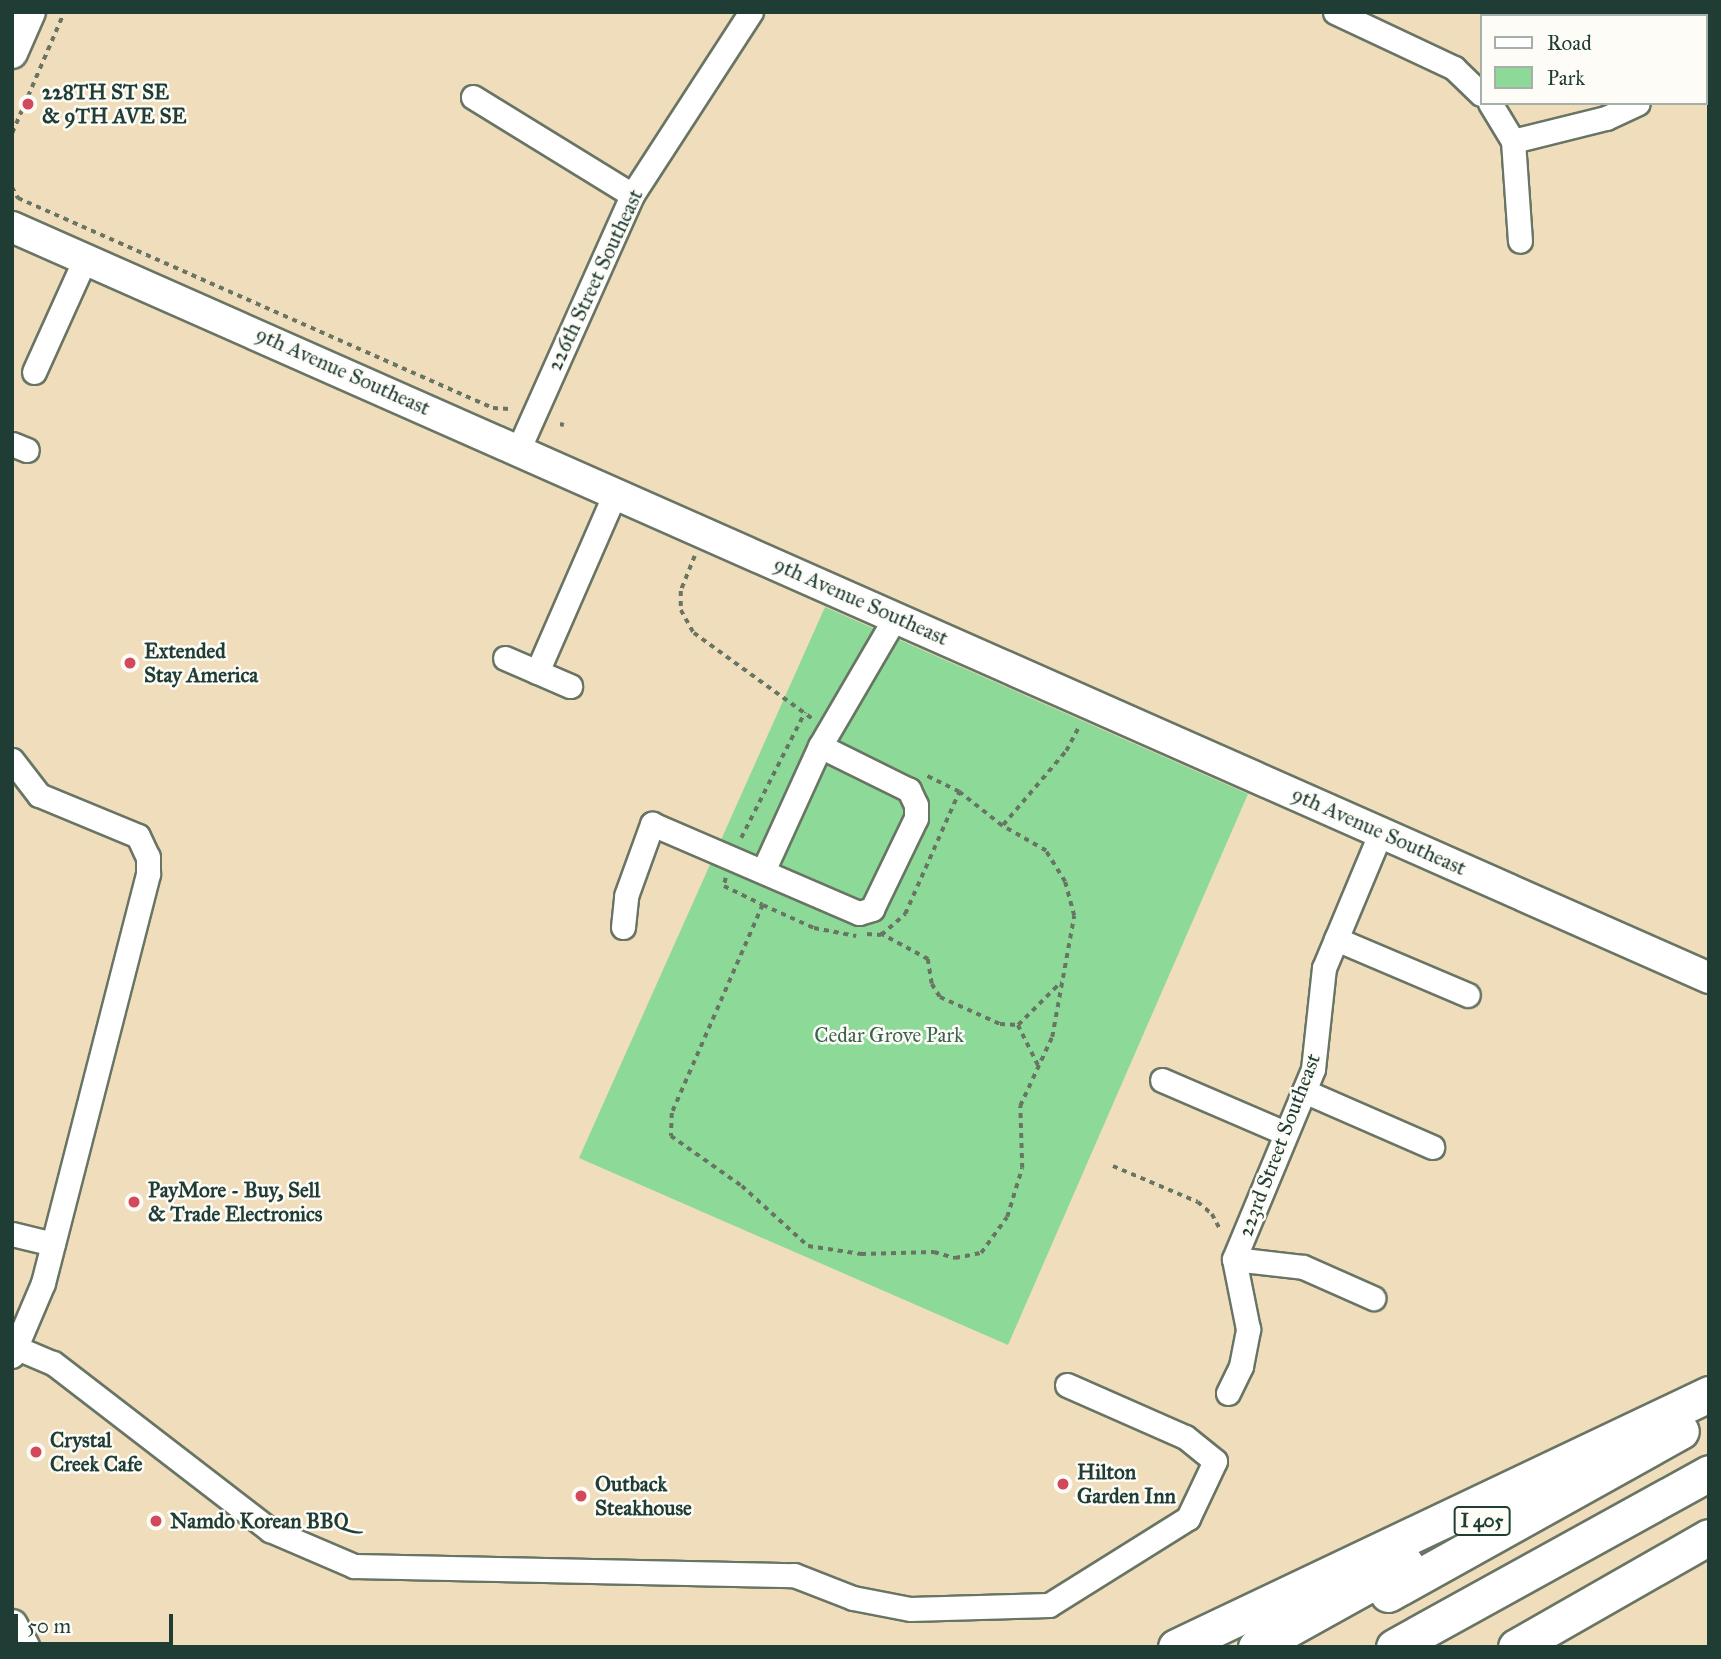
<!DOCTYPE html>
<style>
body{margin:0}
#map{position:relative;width:1721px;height:1659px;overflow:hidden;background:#f0ddbc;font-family:"IM FELL Great Primer",serif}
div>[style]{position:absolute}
.green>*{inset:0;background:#8dd997}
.path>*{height:3.5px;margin-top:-1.75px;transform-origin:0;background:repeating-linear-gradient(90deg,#687564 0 5px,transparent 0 10px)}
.roads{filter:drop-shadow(2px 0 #687564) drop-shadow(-2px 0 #687564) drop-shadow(0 2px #687564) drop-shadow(0 -2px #687564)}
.minor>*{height:23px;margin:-11.5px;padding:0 11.5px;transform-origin:11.5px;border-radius:11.5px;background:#fff}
.major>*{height:30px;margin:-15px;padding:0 15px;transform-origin:15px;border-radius:15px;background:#fff}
.highway>*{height:35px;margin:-17.5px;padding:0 17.5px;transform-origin:17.5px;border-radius:17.5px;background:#fff}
.dots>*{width:19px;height:19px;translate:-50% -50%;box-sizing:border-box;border:4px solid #fdfcf7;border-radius:50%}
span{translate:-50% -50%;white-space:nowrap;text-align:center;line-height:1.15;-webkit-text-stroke:5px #fdfcf7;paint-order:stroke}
.shield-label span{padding:2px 5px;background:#fdfcf7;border:2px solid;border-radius:5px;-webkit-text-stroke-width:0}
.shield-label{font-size:19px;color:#1f3d34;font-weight:700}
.poi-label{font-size:21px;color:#1f3d34;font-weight:700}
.left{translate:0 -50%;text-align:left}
.street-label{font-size:21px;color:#1f3d34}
.park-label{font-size:21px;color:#3a644d}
.frame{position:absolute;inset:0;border:14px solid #1f3d34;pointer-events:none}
.legend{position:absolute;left:1480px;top:14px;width:228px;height:91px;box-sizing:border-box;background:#fdfcf7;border:2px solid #a4b0a9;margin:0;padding:9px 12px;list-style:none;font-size:21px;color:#1f3d34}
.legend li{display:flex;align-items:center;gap:14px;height:35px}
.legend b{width:35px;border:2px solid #a4b0a9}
.scale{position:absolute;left:14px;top:1614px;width:159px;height:32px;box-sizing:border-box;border:4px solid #1f3d34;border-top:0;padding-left:9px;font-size:21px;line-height:24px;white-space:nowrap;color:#1f3d34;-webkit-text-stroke:5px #fdfcf7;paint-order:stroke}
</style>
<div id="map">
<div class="green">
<i style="clip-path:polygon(825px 607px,1248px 794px,1008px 1345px,579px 1158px)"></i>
</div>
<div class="path">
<i style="left:12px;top:133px;width:132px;rotate:-66.7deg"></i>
<i style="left:12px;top:187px;width:13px;rotate:61deg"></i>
<i style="left:18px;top:198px;width:519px;rotate:23.85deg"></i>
<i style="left:493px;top:408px;width:19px;rotate:3deg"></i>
<i style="left:560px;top:424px;width:4px;rotate:14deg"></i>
<i style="left:695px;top:556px;width:38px;rotate:112deg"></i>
<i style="left:681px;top:591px;width:19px;rotate:90deg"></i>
<i style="left:681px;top:610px;width:26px;rotate:61deg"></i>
<i style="left:694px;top:633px;width:147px;rotate:35.9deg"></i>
<i style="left:1003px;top:825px;width:97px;rotate:-49.6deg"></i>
<i style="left:1066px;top:751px;width:27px;rotate:-62deg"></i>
<i style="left:741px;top:838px;width:141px;rotate:-63.1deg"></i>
<i style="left:726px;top:878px;width:8px;rotate:104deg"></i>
<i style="left:724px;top:886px;width:43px;rotate:26deg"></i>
<i style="left:763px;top:905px;width:227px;rotate:113.6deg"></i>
<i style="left:672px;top:1113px;width:23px;rotate:92deg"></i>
<i style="left:671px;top:1136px;width:87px;rotate:35.2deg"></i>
<i style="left:742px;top:1186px;width:89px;rotate:42.3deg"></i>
<i style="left:808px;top:1246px;width:54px;rotate:8.6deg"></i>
<i style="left:861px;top:1254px;width:73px;rotate:-1.6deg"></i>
<i style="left:934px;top:1252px;width:22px;rotate:16deg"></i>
<i style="left:955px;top:1258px;width:26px;rotate:-11deg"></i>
<i style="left:981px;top:1253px;width:44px;rotate:-54.2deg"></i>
<i style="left:1007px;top:1217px;width:51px;rotate:-73deg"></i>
<i style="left:1022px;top:1168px;width:62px;rotate:-91.8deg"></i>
<i style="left:1020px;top:1106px;width:76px;rotate:-65.1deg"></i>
<i style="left:1052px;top:1037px;width:123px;rotate:-79.7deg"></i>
<i style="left:1074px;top:916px;width:35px;rotate:-105deg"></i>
<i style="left:1065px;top:882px;width:36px;rotate:-122deg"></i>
<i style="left:1046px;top:851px;width:51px;rotate:-150.4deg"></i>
<i style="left:1002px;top:826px;width:55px;rotate:-141.7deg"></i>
<i style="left:959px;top:792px;width:37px;rotate:-154deg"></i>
<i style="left:763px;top:905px;width:56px;rotate:24.3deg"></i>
<i style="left:814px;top:928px;width:43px;rotate:10.8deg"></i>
<i style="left:880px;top:933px;width:55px;rotate:28.4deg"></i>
<i style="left:928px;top:959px;width:25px;rotate:81deg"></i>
<i style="left:932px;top:984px;width:15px;rotate:58deg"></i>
<i style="left:940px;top:997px;width:66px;rotate:24.2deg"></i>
<i style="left:1000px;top:1024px;width:18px;rotate:3deg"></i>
<i style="left:1018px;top:1025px;width:61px;rotate:-45deg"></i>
<i style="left:867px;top:934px;width:14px;rotate:4deg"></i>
<i style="left:881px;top:935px;width:32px;rotate:-41deg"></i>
<i style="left:905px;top:914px;width:133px;rotate:-66.1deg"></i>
<i style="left:1018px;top:1025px;width:45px;rotate:63.4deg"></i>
<i style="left:1113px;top:1166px;width:92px;rotate:23deg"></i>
<i style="left:1198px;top:1202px;width:18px;rotate:41deg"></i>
<i style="left:1212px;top:1214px;width:19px;rotate:62deg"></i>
</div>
<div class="roads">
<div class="minor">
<i style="left:1335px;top:12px;width:132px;rotate:25.2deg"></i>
<i style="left:1454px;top:68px;width:37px;rotate:44deg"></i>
<i style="left:1705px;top:57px;width:6px;rotate:-45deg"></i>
<i style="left:473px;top:97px;width:187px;rotate:31.6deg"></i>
<i style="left:1490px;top:103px;width:44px;rotate:58.8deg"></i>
<i style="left:1513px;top:141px;width:100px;rotate:86deg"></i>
<i style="left:1513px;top:141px;width:96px;rotate:-13.9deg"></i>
<i style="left:1606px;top:118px;width:35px;rotate:-25deg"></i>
<i style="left:34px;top:372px;width:124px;rotate:-65.7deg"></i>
<i style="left:12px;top:444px;width:16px;rotate:22deg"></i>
<i style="left:519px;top:448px;width:277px;rotate:-65.9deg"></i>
<i style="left:632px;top:195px;width:218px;rotate:-57deg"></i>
<i style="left:505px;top:658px;width:71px;rotate:23.3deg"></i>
<i style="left:537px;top:672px;width:197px;rotate:-66.4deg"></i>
<i style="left:12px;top:760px;width:44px;rotate:52.4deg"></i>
<i style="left:39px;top:795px;width:107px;rotate:22.5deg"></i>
<i style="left:138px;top:836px;width:23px;rotate:65deg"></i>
<i style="left:148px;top:857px;width:17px;rotate:90deg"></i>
<i style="left:148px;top:874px;width:422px;rotate:104.4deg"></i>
<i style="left:43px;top:1283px;width:79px;rotate:113deg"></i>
<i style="left:764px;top:869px;width:135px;rotate:-65.5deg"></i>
<i style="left:820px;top:746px;width:151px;rotate:-59.7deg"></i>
<i style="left:623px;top:927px;width:31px;rotate:-84deg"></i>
<i style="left:626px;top:896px;width:77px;rotate:-70.1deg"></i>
<i style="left:652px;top:824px;width:225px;rotate:23.3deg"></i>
<i style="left:859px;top:913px;width:14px;rotate:-17deg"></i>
<i style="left:872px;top:909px;width:101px;rotate:-64.2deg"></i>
<i style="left:916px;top:818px;width:13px;rotate:-90deg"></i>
<i style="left:916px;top:805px;width:17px;rotate:-115deg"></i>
<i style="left:909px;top:790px;width:99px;rotate:-153.7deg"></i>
<i style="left:1336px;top:939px;width:143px;rotate:23deg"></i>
<i style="left:1162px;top:1080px;width:134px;rotate:23.3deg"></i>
<i style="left:1304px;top:1091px;width:140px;rotate:23.6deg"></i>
<i style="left:12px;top:1234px;width:42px;rotate:13.7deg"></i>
<i style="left:1234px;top:1259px;width:206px;rotate:-67.4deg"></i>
<i style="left:1313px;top:1069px;width:102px;rotate:-83.8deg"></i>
<i style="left:1324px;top:968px;width:147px;rotate:-67.3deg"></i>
<i style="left:1234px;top:1259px;width:69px;rotate:6.6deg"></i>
<i style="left:1303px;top:1267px;width:77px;rotate:23.9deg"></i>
<i style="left:17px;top:1348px;width:39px;rotate:23deg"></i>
<i style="left:53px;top:1363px;width:274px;rotate:37.6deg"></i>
<i style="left:270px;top:1530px;width:91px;rotate:23.2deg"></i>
<i style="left:354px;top:1566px;width:440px;rotate:1.2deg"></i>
<i style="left:794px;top:1575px;width:63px;rotate:21.3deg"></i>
<i style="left:853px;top:1598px;width:58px;rotate:10.9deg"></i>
<i style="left:910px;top:1609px;width:139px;rotate:-1.6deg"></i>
<i style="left:1049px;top:1605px;width:164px;rotate:-32deg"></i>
<i style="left:1188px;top:1518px;width:63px;rotate:-64.7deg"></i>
<i style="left:1215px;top:1461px;width:38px;rotate:-141deg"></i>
<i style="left:1185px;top:1437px;width:129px;rotate:-156.2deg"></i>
<i style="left:1228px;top:1393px;width:30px;rotate:-64deg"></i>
<i style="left:1241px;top:1366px;width:38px;rotate:-79deg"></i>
<i style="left:1248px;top:1329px;width:71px;rotate:-101.3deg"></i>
</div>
<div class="major">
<i style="left:12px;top:53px;width:45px;rotate:-66.3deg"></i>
<i style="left:12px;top:227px;width:1856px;rotate:23.87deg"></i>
<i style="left:12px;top:1625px;width:25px;rotate:61deg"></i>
</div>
<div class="highway">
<i style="left:1388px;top:1594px;width:335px;rotate:-29.1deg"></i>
<i style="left:1176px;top:1647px;width:590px;rotate:-25.39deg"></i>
<i style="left:1256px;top:1647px;width:171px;rotate:-29.1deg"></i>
<i style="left:1394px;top:1647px;width:360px;rotate:-28.9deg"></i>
<i style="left:1516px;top:1647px;width:222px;rotate:-29.7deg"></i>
</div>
</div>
<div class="dots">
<i style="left:28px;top:104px;background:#d1495b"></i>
<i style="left:130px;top:663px;background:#d1495b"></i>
<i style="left:134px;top:1202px;background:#d1495b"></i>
<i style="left:36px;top:1452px;background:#d1495b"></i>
<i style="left:1063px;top:1484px;background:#d1495b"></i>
<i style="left:581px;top:1496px;background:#d1495b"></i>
<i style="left:156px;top:1521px;background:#d1495b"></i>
</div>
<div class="shield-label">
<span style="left:1482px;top:1521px">I 405</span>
</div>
<div class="poi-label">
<span class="left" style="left:42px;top:104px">228TH ST SE<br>&amp; 9TH AVE SE</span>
<span class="left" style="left:144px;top:663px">Extended<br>Stay America</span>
<span class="left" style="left:148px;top:1202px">PayMore - Buy, Sell<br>&amp; Trade Electronics</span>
<span class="left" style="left:50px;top:1452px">Crystal<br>Creek Cafe</span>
<span class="left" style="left:1077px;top:1484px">Hilton<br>Garden Inn</span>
<span class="left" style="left:595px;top:1496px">Outback<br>Steakhouse</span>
<span class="left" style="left:170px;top:1521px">Namdo Korean BBQ</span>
</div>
<div class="street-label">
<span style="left:595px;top:280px;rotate:-65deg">226th Street Southeast</span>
<span style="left:343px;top:371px;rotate:24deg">9th Avenue Southeast</span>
<span style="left:861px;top:601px;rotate:24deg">9th Avenue Southeast</span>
<span style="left:1379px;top:831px;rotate:24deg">9th Avenue Southeast</span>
<span style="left:1279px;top:1145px;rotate:-69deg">223rd Street Southeast</span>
</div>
<div class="park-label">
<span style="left:889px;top:1035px">Cedar Grove Park</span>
</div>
<div class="frame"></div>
<ul class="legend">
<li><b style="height:9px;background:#fff"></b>Road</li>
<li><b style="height:19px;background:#8dd997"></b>Park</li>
</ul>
<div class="scale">50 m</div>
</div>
